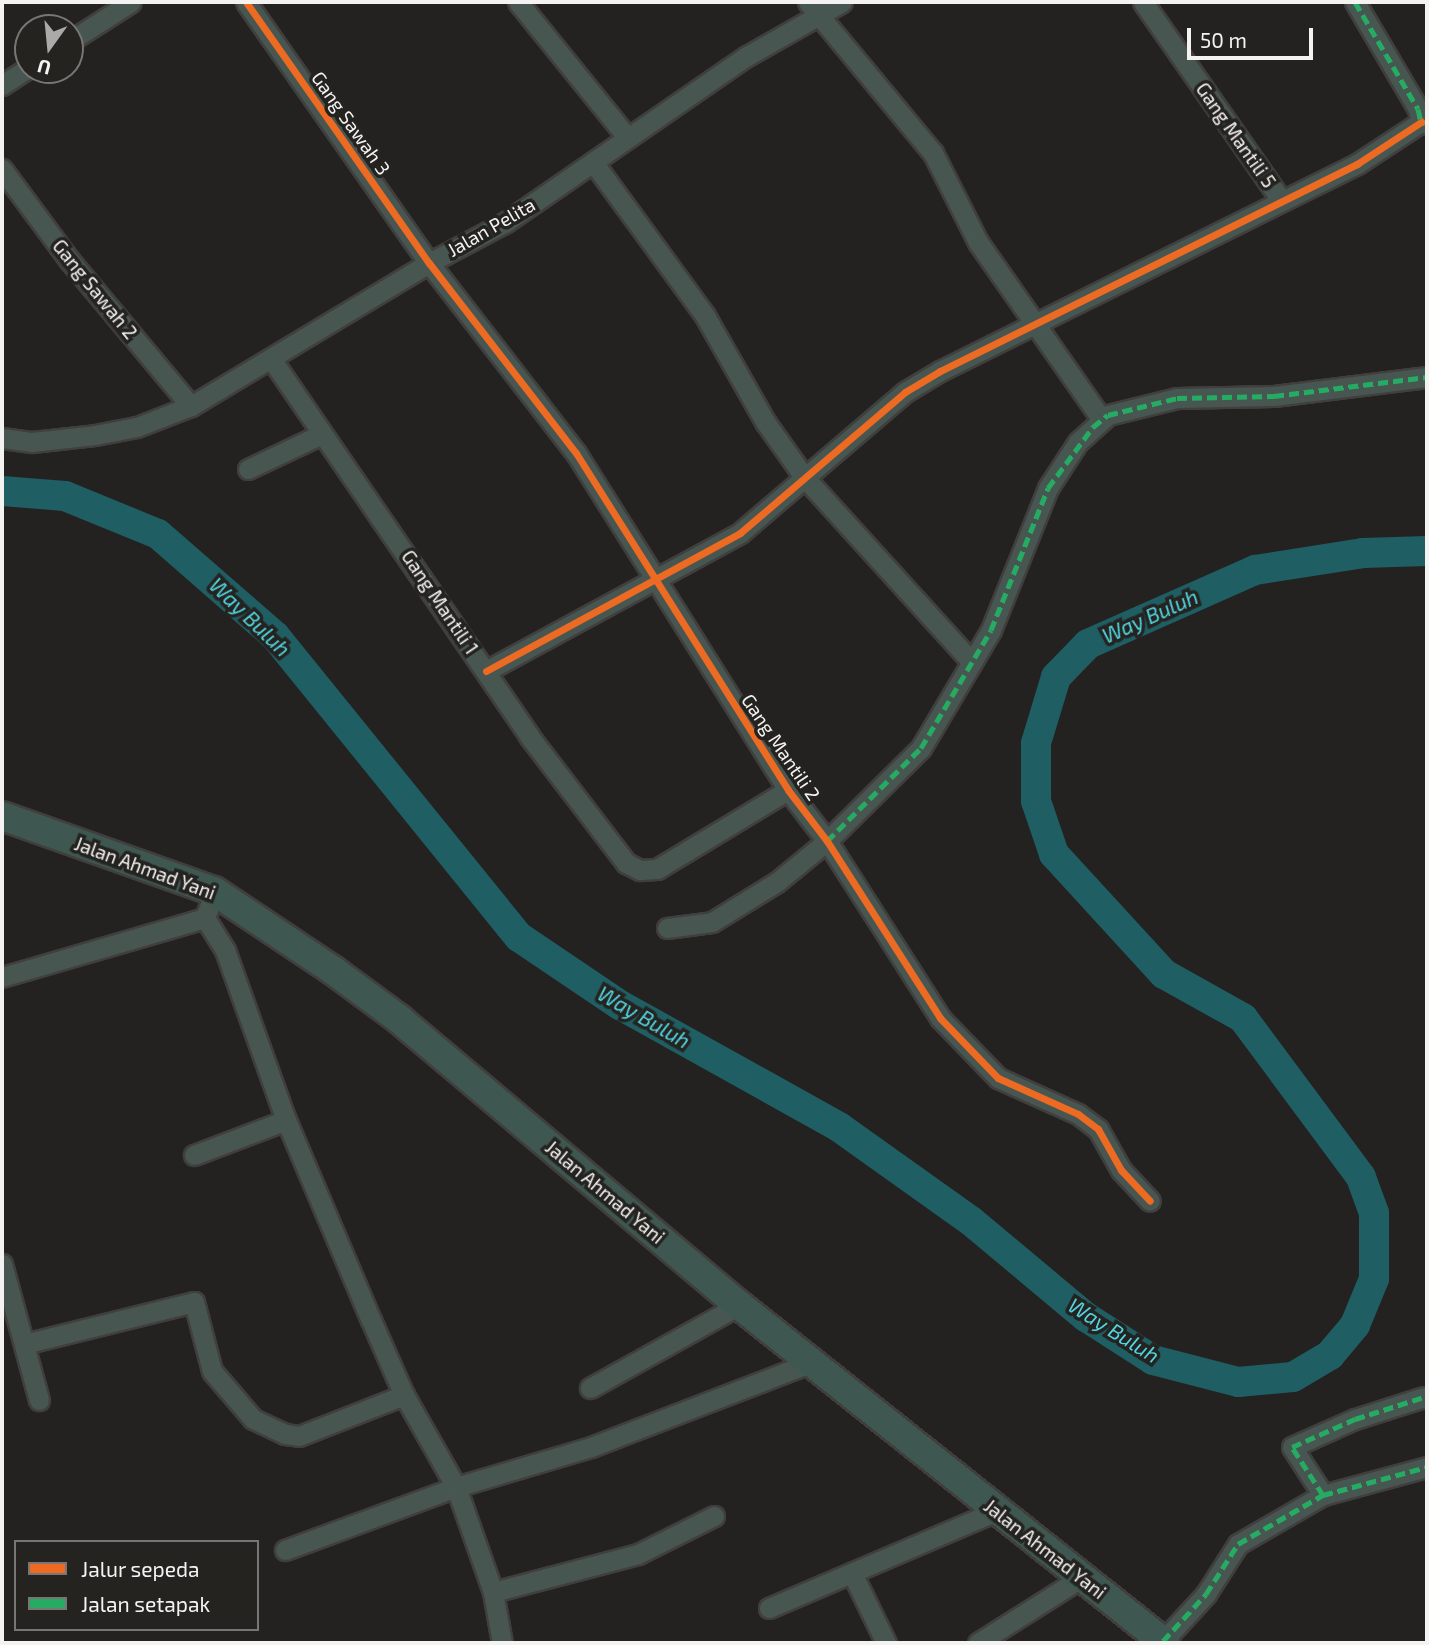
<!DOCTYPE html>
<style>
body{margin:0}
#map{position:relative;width:1429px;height:1645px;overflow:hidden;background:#232221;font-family:"Exo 2",sans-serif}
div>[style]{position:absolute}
.river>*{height:30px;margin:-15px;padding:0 15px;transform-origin:15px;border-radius:15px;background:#1f5e63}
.roads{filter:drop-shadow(2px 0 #403f3e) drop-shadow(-2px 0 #403f3e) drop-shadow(0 2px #403f3e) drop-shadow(0 -2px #403f3e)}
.minor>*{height:19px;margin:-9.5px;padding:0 9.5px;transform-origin:9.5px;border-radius:9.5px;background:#485652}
.highway>*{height:28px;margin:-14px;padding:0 14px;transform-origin:14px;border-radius:14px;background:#3e5851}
.quiet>*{height:5px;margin-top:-2.5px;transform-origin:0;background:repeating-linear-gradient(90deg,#26ab63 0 10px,transparent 0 15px)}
.cycleway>*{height:7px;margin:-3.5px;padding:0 3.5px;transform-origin:3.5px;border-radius:3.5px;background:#ed6a23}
span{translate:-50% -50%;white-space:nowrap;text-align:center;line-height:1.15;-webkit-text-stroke:7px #242320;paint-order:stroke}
.street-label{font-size:19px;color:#f4f3f1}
.water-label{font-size:21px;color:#51d5e1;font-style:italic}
.frame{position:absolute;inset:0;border:4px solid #f4f3f1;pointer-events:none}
.legend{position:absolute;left:14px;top:1540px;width:245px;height:91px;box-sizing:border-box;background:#242320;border:2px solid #777674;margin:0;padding:9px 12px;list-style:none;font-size:21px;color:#f4f3f1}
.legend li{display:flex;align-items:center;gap:14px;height:35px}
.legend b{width:35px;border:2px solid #777674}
.north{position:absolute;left:14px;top:14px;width:70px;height:70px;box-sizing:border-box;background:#242320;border:2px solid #777674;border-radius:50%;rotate:195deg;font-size:19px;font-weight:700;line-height:28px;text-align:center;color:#f4f3f1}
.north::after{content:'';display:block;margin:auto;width:24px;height:32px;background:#abaaa8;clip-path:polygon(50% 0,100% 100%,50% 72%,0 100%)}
.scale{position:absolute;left:1187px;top:28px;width:126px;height:32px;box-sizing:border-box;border:4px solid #f4f3f1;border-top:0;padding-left:9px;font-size:21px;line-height:24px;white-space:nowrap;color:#f4f3f1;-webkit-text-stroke:5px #242320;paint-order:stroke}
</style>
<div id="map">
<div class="river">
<i style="left:2px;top:491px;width:63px;rotate:4.5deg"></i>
<i style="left:65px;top:496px;width:100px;rotate:22.2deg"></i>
<i style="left:158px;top:534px;width:155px;rotate:41.1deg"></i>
<i style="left:275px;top:636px;width:387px;rotate:51deg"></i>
<i style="left:519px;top:937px;width:122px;rotate:34deg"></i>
<i style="left:620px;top:1005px;width:251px;rotate:29.1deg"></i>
<i style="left:839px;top:1127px;width:162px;rotate:35.5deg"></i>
<i style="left:971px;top:1221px;width:150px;rotate:39.9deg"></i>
<i style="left:1086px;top:1317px;width:80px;rotate:32.7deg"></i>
<i style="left:1153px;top:1360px;width:88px;rotate:14.5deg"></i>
<i style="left:1238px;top:1382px;width:55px;rotate:-5.2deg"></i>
<i style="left:1293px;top:1377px;width:43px;rotate:-30.7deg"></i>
<i style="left:1330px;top:1355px;width:39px;rotate:-50deg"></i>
<i style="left:1355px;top:1325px;width:50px;rotate:-67.6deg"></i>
<i style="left:1374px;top:1279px;width:66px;rotate:-90deg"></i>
<i style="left:1374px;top:1213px;width:38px;rotate:-110deg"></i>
<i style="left:1361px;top:1177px;width:198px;rotate:-126.6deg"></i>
<i style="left:1243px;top:1018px;width:90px;rotate:-150.9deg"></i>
<i style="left:1164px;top:974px;width:163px;rotate:-132.5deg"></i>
<i style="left:1054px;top:854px;width:56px;rotate:-108.8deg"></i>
<i style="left:1036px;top:801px;width:58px;rotate:-90deg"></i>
<i style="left:1036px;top:743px;width:69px;rotate:-73.1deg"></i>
<i style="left:1056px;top:677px;width:46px;rotate:-45.9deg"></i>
<i style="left:1088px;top:644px;width:183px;rotate:-23.9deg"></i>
<i style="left:1255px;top:570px;width:109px;rotate:-8.9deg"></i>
<i style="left:1363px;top:553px;width:64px;rotate:-1.8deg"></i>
</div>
<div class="roads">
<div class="minor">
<i style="left:246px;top:2px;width:319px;rotate:55deg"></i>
<i style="left:429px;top:263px;width:240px;rotate:52.3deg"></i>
<i style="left:576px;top:453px;width:398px;rotate:57.8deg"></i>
<i style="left:788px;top:790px;width:64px;rotate:52.6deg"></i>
<i style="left:827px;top:841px;width:210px;rotate:57.4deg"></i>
<i style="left:940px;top:1018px;width:83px;rotate:46deg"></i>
<i style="left:998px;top:1078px;width:88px;rotate:24.2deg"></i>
<i style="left:1078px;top:1114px;width:25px;rotate:37deg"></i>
<i style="left:1098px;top:1129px;width:47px;rotate:60.7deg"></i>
<i style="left:1121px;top:1170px;width:42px;rotate:46.9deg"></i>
<i style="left:518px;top:2px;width:174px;rotate:51.1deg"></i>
<i style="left:808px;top:2px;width:196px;rotate:50.4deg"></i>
<i style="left:933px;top:153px;width:100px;rotate:63.2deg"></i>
<i style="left:978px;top:242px;width:217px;rotate:55.1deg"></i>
<i style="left:1143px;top:2px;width:241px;rotate:55.1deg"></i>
<i style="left:1355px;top:2px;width:124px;rotate:59.5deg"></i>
<i style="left:1418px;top:109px;width:13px;rotate:77deg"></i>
<i style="left:1421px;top:122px;width:6px;rotate:18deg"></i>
<i style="left:70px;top:41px;width:72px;rotate:-32.6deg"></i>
<i style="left:2px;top:85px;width:31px;rotate:-33deg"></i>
<i style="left:593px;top:162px;width:188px;rotate:53.9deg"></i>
<i style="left:704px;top:314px;width:125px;rotate:60.4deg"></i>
<i style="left:766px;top:423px;width:67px;rotate:54.7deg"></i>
<i style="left:805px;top:478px;width:247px;rotate:47.8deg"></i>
<i style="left:2px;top:169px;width:114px;rotate:53.5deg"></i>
<i style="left:70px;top:261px;width:189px;rotate:50.2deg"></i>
<i style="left:272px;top:360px;width:455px;rotate:55.6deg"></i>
<i style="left:529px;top:736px;width:160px;rotate:52.6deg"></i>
<i style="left:626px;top:863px;width:16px;rotate:27deg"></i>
<i style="left:640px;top:870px;width:17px;rotate:-3deg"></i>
<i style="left:657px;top:869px;width:153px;rotate:-31.1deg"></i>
<i style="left:2px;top:438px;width:30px;rotate:8deg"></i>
<i style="left:32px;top:442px;width:63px;rotate:-6.3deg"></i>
<i style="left:95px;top:435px;width:43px;rotate:-10.8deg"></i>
<i style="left:137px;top:427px;width:58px;rotate:-21.3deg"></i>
<i style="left:191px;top:406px;width:278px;rotate:-31deg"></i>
<i style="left:429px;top:263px;width:87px;rotate:-28deg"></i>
<i style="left:506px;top:222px;width:293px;rotate:-34.6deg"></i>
<i style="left:747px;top:56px;width:109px;rotate:-29.6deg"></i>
<i style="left:248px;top:469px;width:82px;rotate:-25.3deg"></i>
<i style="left:486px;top:671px;width:289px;rotate:-28.5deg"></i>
<i style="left:740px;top:533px;width:217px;rotate:-40.5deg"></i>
<i style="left:905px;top:392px;width:41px;rotate:-31deg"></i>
<i style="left:940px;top:371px;width:466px;rotate:-26.4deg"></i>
<i style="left:1357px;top:164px;width:77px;rotate:-33.3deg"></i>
<i style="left:205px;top:918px;width:38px;rotate:58deg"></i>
<i style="left:225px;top:950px;width:181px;rotate:70.3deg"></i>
<i style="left:286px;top:1120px;width:217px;rotate:67deg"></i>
<i style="left:371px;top:1320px;width:82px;rotate:66.3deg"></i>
<i style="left:404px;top:1395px;width:106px;rotate:60.5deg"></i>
<i style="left:456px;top:1487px;width:111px;rotate:70.6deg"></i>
<i style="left:493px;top:1592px;width:52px;rotate:80deg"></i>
<i style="left:667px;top:928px;width:45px;rotate:-7.6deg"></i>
<i style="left:712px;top:922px;width:76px;rotate:-31.6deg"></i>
<i style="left:777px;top:882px;width:65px;rotate:-39.4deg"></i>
<i style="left:827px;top:841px;width:132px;rotate:-44.7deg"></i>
<i style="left:921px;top:748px;width:137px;rotate:-59.3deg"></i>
<i style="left:991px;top:630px;width:153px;rotate:-68.1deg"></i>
<i style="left:1048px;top:488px;width:55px;rotate:-56.9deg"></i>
<i style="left:1078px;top:442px;width:40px;rotate:-42deg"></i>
<i style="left:1108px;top:415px;width:71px;rotate:-13.8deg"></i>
<i style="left:1177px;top:398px;width:97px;rotate:-1.2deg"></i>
<i style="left:1274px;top:396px;width:154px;rotate:-7.1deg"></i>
<i style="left:2px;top:977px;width:211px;rotate:-16.2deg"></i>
<i style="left:205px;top:918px;width:12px;rotate:-70deg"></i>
<i style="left:194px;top:1155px;width:98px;rotate:-20.8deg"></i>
<i style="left:2px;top:1264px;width:141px;rotate:74.8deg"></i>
<i style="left:24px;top:1344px;width:175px;rotate:-13.9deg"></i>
<i style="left:194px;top:1302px;width:71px;rotate:75.4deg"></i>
<i style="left:212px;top:1371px;width:63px;rotate:49.5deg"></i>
<i style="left:253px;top:1419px;width:35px;rotate:25deg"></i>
<i style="left:285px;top:1434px;width:14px;rotate:8deg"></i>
<i style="left:299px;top:1436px;width:113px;rotate:-21.3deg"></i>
<i style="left:590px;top:1388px;width:171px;rotate:-29.1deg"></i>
<i style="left:1323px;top:1495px;width:57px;rotate:-122.9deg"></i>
<i style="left:1292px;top:1447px;width:69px;rotate:-24deg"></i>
<i style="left:1355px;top:1419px;width:72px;rotate:-17.7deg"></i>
<i style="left:285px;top:1550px;width:182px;rotate:-20.2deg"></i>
<i style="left:456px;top:1487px;width:141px;rotate:-16.5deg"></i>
<i style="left:591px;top:1447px;width:237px;rotate:-21deg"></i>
<i style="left:852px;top:1573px;width:78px;rotate:64.1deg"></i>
<i style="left:493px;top:1592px;width:150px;rotate:-14.7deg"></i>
<i style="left:638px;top:1554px;width:85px;rotate:-26.6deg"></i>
<i style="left:769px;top:1608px;width:247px;rotate:-23.1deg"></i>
<i style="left:1163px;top:1641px;width:64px;rotate:-47.5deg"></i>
<i style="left:1206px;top:1594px;width:59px;rotate:-57.4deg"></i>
<i style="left:1238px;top:1544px;width:98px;rotate:-30deg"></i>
<i style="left:1323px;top:1495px;width:108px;rotate:-15.1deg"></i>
<i style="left:978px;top:1643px;width:122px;rotate:-32.3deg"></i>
</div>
<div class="highway">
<i style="left:2px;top:816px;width:225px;rotate:19.5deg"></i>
<i style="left:214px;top:891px;width:144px;rotate:33.7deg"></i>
<i style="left:334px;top:971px;width:81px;rotate:36.4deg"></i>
<i style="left:399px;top:1019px;width:444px;rotate:40.1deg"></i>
<i style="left:739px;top:1305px;width:544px;rotate:38.43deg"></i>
</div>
</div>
<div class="quiet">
<i style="left:1355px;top:2px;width:124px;rotate:59.5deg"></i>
<i style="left:1418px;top:109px;width:13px;rotate:77deg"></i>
<i style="left:1421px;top:122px;width:4px;rotate:14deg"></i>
<i style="left:827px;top:841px;width:132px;rotate:-44.7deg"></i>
<i style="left:921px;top:748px;width:137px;rotate:-59.3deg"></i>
<i style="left:991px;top:630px;width:153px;rotate:-68.1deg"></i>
<i style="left:1048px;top:488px;width:76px;rotate:-53.6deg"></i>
<i style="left:1093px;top:427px;width:19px;rotate:-39deg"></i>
<i style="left:1108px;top:415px;width:71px;rotate:-13.8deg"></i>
<i style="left:1177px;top:398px;width:97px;rotate:-1.2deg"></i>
<i style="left:1274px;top:396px;width:154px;rotate:-7.1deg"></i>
<i style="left:1323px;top:1495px;width:57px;rotate:-122.9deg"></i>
<i style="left:1292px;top:1447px;width:69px;rotate:-24deg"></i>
<i style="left:1355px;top:1419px;width:72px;rotate:-17.7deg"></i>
<i style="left:1163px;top:1641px;width:64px;rotate:-47.5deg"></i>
<i style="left:1206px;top:1594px;width:59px;rotate:-57.4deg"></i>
<i style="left:1238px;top:1544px;width:98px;rotate:-30deg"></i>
<i style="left:1323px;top:1495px;width:108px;rotate:-15.1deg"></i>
</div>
<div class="cycleway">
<i style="left:246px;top:2px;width:319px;rotate:55deg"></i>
<i style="left:429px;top:263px;width:240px;rotate:52.3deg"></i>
<i style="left:576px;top:453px;width:398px;rotate:57.8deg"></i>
<i style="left:788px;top:790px;width:64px;rotate:52.6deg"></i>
<i style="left:827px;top:841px;width:210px;rotate:57.4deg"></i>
<i style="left:940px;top:1018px;width:83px;rotate:46deg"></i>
<i style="left:998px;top:1078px;width:88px;rotate:24.2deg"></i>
<i style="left:1078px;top:1114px;width:25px;rotate:37deg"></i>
<i style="left:1098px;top:1129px;width:47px;rotate:60.7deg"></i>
<i style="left:1121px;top:1170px;width:42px;rotate:46.9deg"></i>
<i style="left:486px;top:671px;width:289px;rotate:-28.5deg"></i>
<i style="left:740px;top:533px;width:217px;rotate:-40.5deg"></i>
<i style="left:905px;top:392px;width:41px;rotate:-31deg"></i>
<i style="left:940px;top:371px;width:466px;rotate:-26.4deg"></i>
<i style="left:1357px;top:164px;width:77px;rotate:-33.3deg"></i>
</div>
<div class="street-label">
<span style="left:351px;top:123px;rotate:55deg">Gang Sawah 3</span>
<span style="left:1236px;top:135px;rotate:55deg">Gang Mantili 5</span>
<span style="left:491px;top:227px;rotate:-30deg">Jalan Pelita</span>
<span style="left:95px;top:289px;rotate:51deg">Gang Sawah 2</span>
<span style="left:440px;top:602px;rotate:56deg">Gang Mantili 1</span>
<span style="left:781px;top:747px;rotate:56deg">Gang Mantili 2</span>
<span style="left:145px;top:868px;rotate:20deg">Jalan Ahmad Yani</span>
<span style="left:605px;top:1192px;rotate:40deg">Jalan Ahmad Yani</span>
<span style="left:1045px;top:1549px;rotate:38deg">Jalan Ahmad Yani</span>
</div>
<div class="water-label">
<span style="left:1150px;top:616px;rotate:-24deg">Way Buluh</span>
<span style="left:250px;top:617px;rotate:44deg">Way Buluh</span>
<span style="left:644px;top:1017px;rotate:30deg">Way Buluh</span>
<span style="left:1114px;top:1330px;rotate:32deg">Way Buluh</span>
</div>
<div class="frame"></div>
<ul class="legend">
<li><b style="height:9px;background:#ed6a23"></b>Jalur sepeda</li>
<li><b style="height:9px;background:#26ab63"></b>Jalan setapak</li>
</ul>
<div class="north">U</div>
<div class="scale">50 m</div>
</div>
